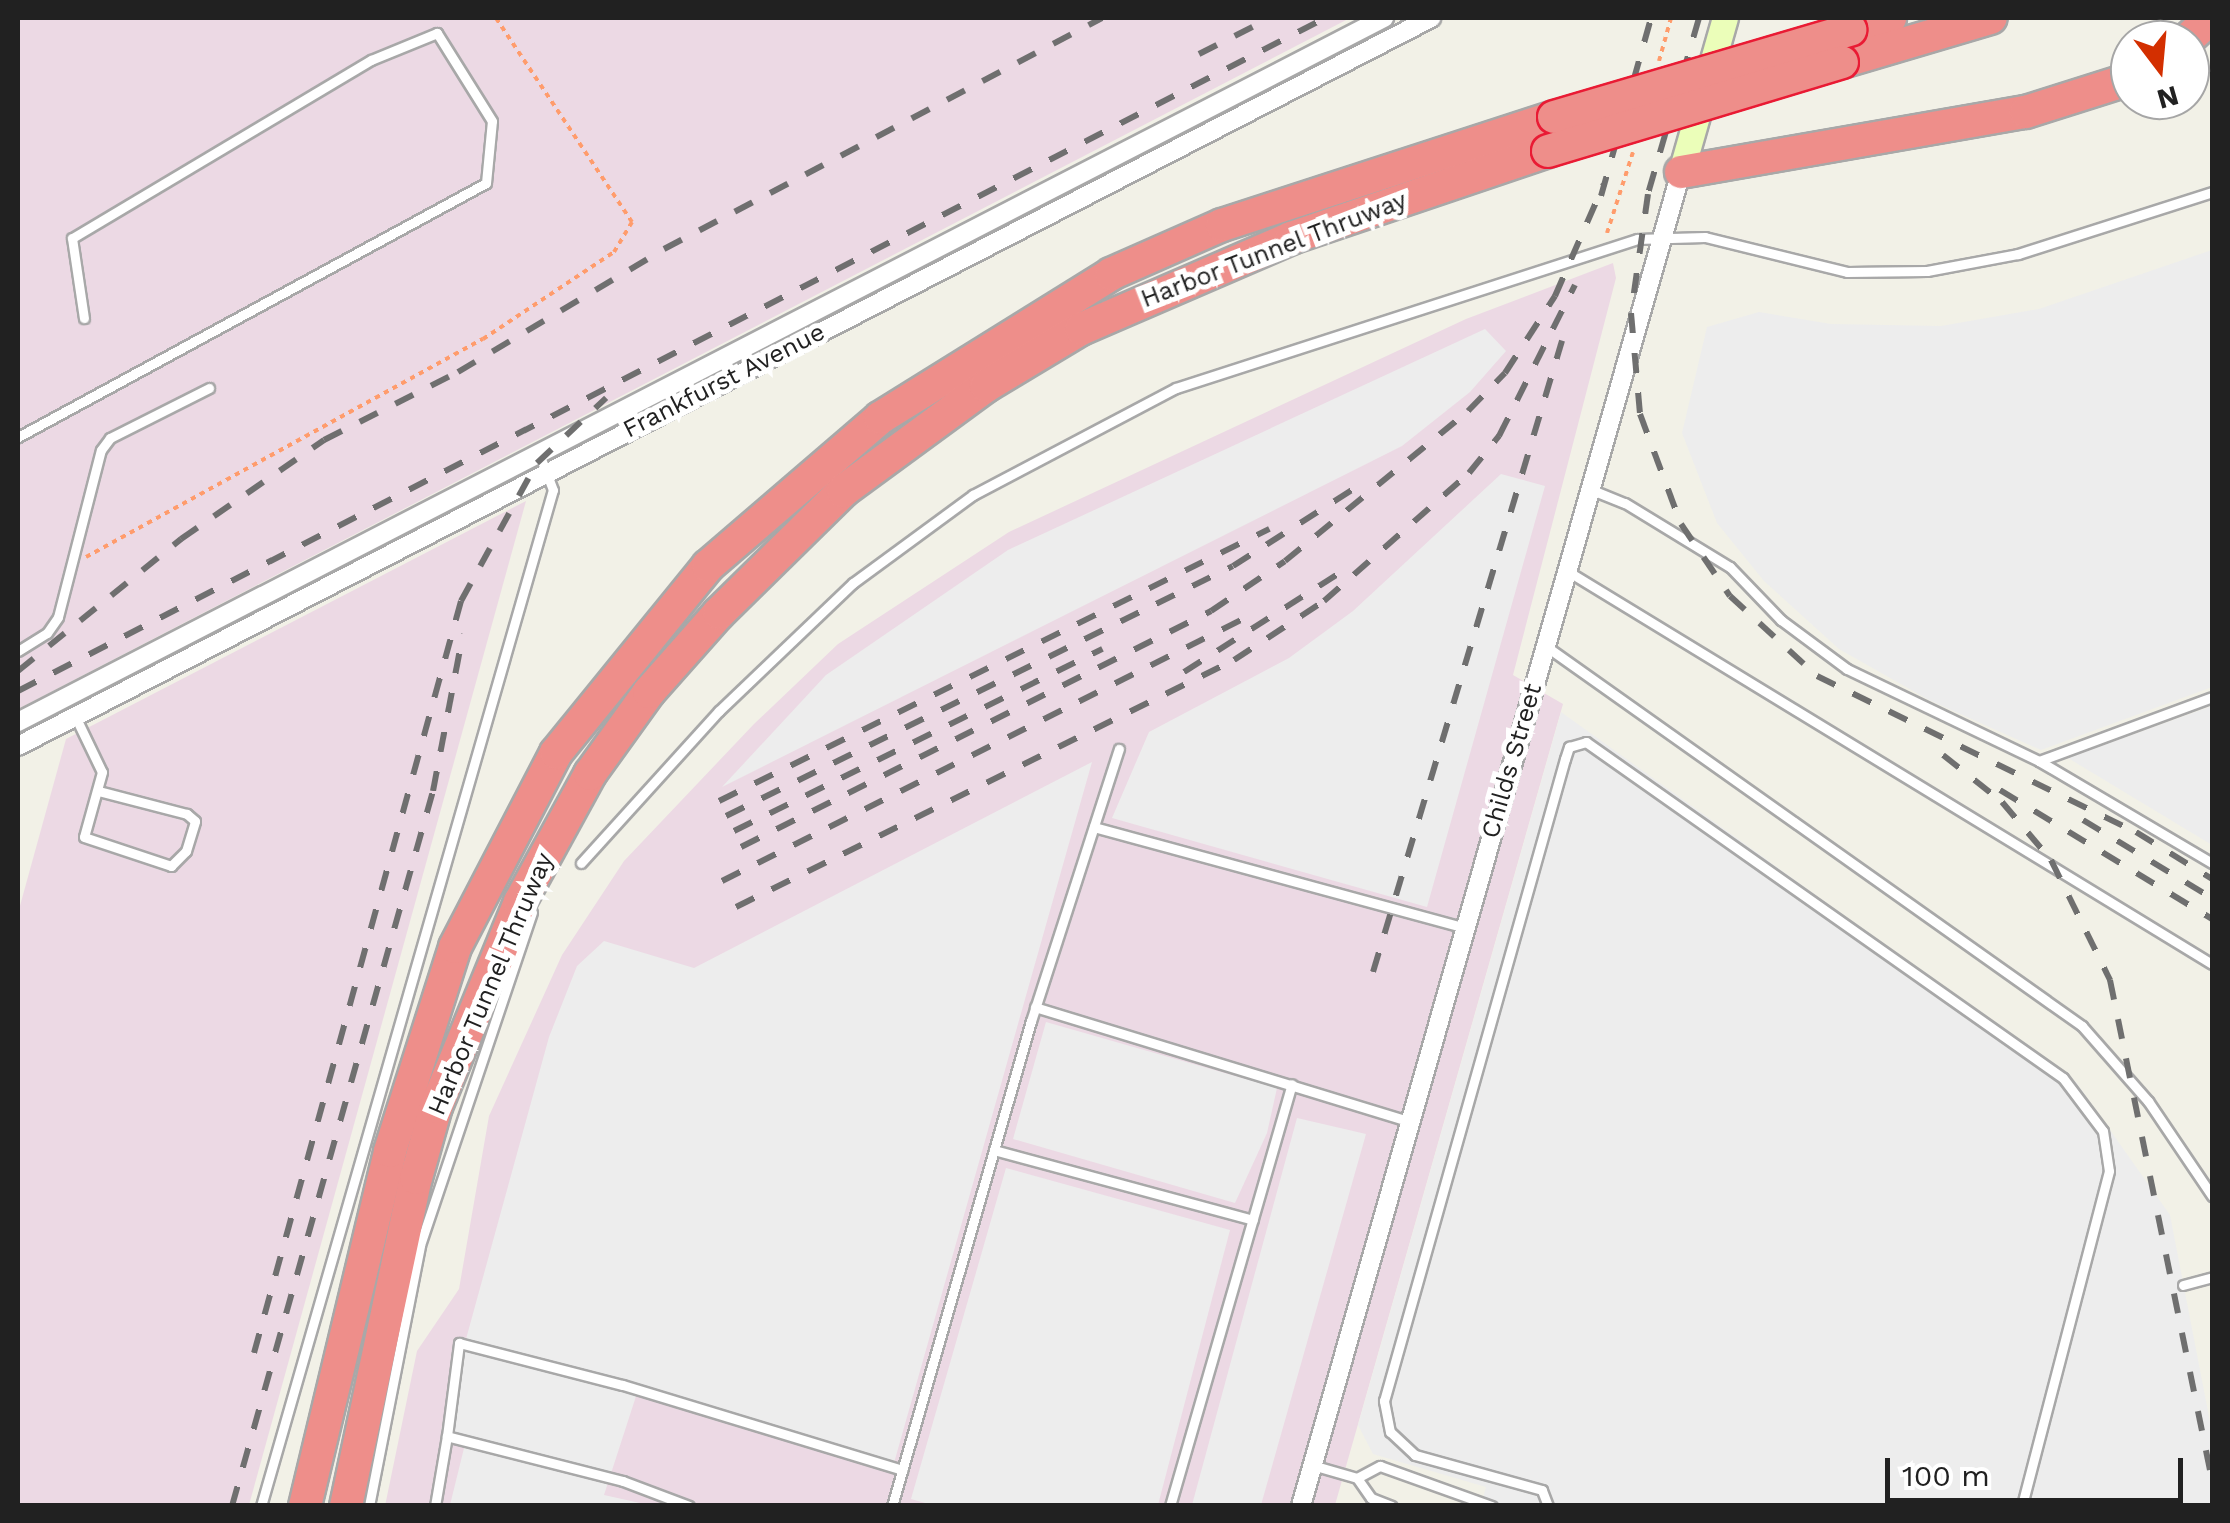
<!DOCTYPE html>
<style>
body{margin:0}
#map{position:relative;width:2230px;height:1523px;overflow:hidden;background:#f2f1e7;font-family:"Work Sans",sans-serif}
div>[style]{position:absolute}
.industrial>*{inset:0;background:#ecd9e4}
.parking>*{inset:0;background:#ededed}
.path>*{height:4px;margin-top:-2px;transform-origin:0;background:repeating-linear-gradient(90deg,#ff9c6c 0 5px,transparent 0 10px)}
.roads{filter:drop-shadow(2px 0 #a8a8a8) drop-shadow(-2px 0 #a8a8a8) drop-shadow(0 2px #a8a8a8) drop-shadow(0 -2px #a8a8a8)}
.service>*{height:9px;margin:-4.5px;padding:0 4.5px;transform-origin:4.5px;border-radius:4.5px;background:#fff}
.minor>*{height:18px;margin:-9px;padding:0 9px;transform-origin:9px;border-radius:9px;background:#fff}
.secondary>*{height:25px;margin:-12.5px;padding:0 12.5px;transform-origin:12.5px;border-radius:12.5px;background:#ebfeb9}
.motorway>*{height:32px;margin:-16px;padding:0 16px;transform-origin:16px;border-radius:16px;background:#ee8e8a}
.rail>*{height:6px;margin-top:-3px;transform-origin:0;background:repeating-linear-gradient(90deg,#6f6f6f 0 20px,transparent 0 40px)}
.bridges{filter:drop-shadow(2px 0 #e91b34) drop-shadow(-2px 0 #e91b34) drop-shadow(0 2px #e91b34) drop-shadow(0 -2px #e91b34)}
.motorway-bridge>*{height:32px;margin:-16px;padding:0 16px;transform-origin:16px;border-radius:16px;background:#ee8e8a}
span{translate:-50% -50%;white-space:nowrap;text-align:center;line-height:1.15;-webkit-text-stroke:10px #fff;paint-order:stroke}
.street-label{font-size:25px;color:#212121}
.frame{position:absolute;inset:0;border:20px solid #212121;pointer-events:none}
.north{position:absolute;left:2110px;top:20px;width:100px;height:100px;box-sizing:border-box;background:#fff;border:2px solid #a6a6a6;border-radius:50%;rotate:164deg;font-size:28px;font-weight:700;line-height:40px;text-align:center;color:#212121}
.north::after{content:'';display:block;margin:auto;width:35px;height:45px;background:#d32f00;clip-path:polygon(50% 0,100% 100%,50% 72%,0 100%)}
.scale{position:absolute;left:1885px;top:1458px;width:298px;height:45px;box-sizing:border-box;border:5px solid #212121;border-top:0;padding-left:12px;font-size:30px;line-height:35px;white-space:nowrap;color:#212121;-webkit-text-stroke:8px #fff;paint-order:stroke}
</style>
<div id="map">
<div class="industrial">
<i style="clip-path:polygon(18px 18px,1350px 18px,18px 709px)"></i>
<i style="clip-path:polygon(1613px 263px,1616px 278px,1513px 675px,1563px 704px,1335px 1505px,385px 1506px,417px 1351px,459px 1289px,489px 1116px,562px 955px,624px 861px,754px 724px,838px 644px,1009px 532px,1466px 319px)"></i>
<i style="clip-path:polygon(526px 501px,249px 1505px,18px 1506px,18px 913px,66px 739px)"></i>
</div>
<div class="parking">
<i style="clip-path:polygon(2212px 250px,2212px 687px,2041px 750px,1929px 700px,1839px 649px,1764px 581px,1717px 523px,1682px 433px,1707px 327px,1759px 312px,1831px 324px,1941px 326px,2039px 309px)"></i>
<i style="clip-path:polygon(1485px 329px,1506px 351px,1470px 392px,1402px 446px,722px 787px,826px 675px,1008px 550px)"></i>
<i style="clip-path:polygon(1501px 474px,1545px 486px,1427px 907px,1112px 818px,1149px 732px,1289px 658px,1353px 611px)"></i>
<i style="clip-path:polygon(2212px 706px,2212px 845px,2068px 758px)"></i>
<i style="clip-path:polygon(1561px 712px,2076px 1082px,2170px 1215px,2212px 1432px,2212px 1505px,1481px 1505px,1486px 1487px,1373px 1454px,1358px 1425px)"></i>
<i style="clip-path:polygon(1092px 762px,894px 1463px,639px 1387px,604px 1495px,649px 1505px,450px 1505px,467px 1436px,441px 1430px,549px 1037px,577px 966px,604px 941px,694px 968px)"></i>
<i style="clip-path:polygon(1046px 1022px,1277px 1088px,1267px 1133px,1235px 1203px,1013px 1139px)"></i>
<i style="clip-path:polygon(1297px 1118px,1366px 1134px,1261px 1505px,1192px 1505px)"></i>
<i style="clip-path:polygon(1006px 1168px,1230px 1230px,1158px 1505px,936px 1506px,911px 1499px)"></i>
</div>
<div class="path">
<i style="left:1659px;top:61px;width:45px;rotate:-74.4deg"></i>
<i style="left:1607px;top:233px;width:85px;rotate:-72.2deg"></i>
<i style="left:86px;top:557px;width:453px;rotate:-28.8deg"></i>
<i style="left:483px;top:339px;width:157px;rotate:-33.6deg"></i>
<i style="left:614px;top:252px;width:35px;rotate:-59deg"></i>
<i style="left:632px;top:222px;width:245px;rotate:-123.7deg"></i>
</div>
<div class="roads">
<div class="service">
<i style="left:18px;top:437px;width:532px;rotate:-28.49deg"></i>
<i style="left:486px;top:183px;width:62px;rotate:-84.5deg"></i>
<i style="left:492px;top:121px;width:104px;rotate:-122deg"></i>
<i style="left:437px;top:33px;width:71px;rotate:157.8deg"></i>
<i style="left:371px;top:60px;width:348px;rotate:149.2deg"></i>
<i style="left:72px;top:238px;width:81px;rotate:81.5deg"></i>
<i style="left:1592px;top:490px;width:35px;rotate:22deg"></i>
<i style="left:1625px;top:503px;width:123px;rotate:31.4deg"></i>
<i style="left:1730px;top:567px;width:74px;rotate:46.1deg"></i>
<i style="left:1781px;top:620px;width:82px;rotate:36.6deg"></i>
<i style="left:1847px;top:669px;width:213px;rotate:25.6deg"></i>
<i style="left:2039px;top:761px;width:201px;rotate:30.5deg"></i>
<i style="left:1569px;top:572px;width:753px;rotate:31.37deg"></i>
<i style="left:1547px;top:647px;width:656px;rotate:35.31deg"></i>
<i style="left:2082px;top:1026px;width:100px;rotate:48.7deg"></i>
<i style="left:2148px;top:1101px;width:115px;rotate:56deg"></i>
<i style="left:18px;top:651px;width:34px;rotate:-32deg"></i>
<i style="left:47px;top:633px;width:19px;rotate:-55deg"></i>
<i style="left:58px;top:617px;width:172px;rotate:-75.6deg"></i>
<i style="left:101px;top:450px;width:15px;rotate:-53deg"></i>
<i style="left:110px;top:438px;width:111px;rotate:-26.8deg"></i>
<i style="left:75px;top:716px;width:62px;rotate:64.3deg"></i>
<i style="left:102px;top:772px;width:67px;rotate:105.5deg"></i>
<i style="left:84px;top:837px;width:92px;rotate:18.4deg"></i>
<i style="left:171px;top:866px;width:21px;rotate:-45deg"></i>
<i style="left:186px;top:851px;width:31px;rotate:-73deg"></i>
<i style="left:195px;top:821px;width:11px;rotate:-139deg"></i>
<i style="left:187px;top:814px;width:91px;rotate:-165.4deg"></i>
<i style="left:2039px;top:761px;width:184px;rotate:-20.3deg"></i>
<i style="left:1094px;top:827px;width:385px;rotate:15.2deg"></i>
<i style="left:581px;top:863px;width:205px;rotate:-47.8deg"></i>
<i style="left:719px;top:711px;width:185px;rotate:-43.7deg"></i>
<i style="left:853px;top:583px;width:149px;rotate:-36.3deg"></i>
<i style="left:973px;top:495px;width:229px;rotate:-27.8deg"></i>
<i style="left:1176px;top:388px;width:484px;rotate:-17.9deg"></i>
<i style="left:1637px;top:239px;width:68px;rotate:-1.7deg"></i>
<i style="left:1705px;top:237px;width:146px;rotate:13.8deg"></i>
<i style="left:1847px;top:272px;width:80px;rotate:-0.7deg"></i>
<i style="left:1927px;top:271px;width:93px;rotate:-10.6deg"></i>
<i style="left:2018px;top:254px;width:204px;rotate:-17.7deg"></i>
<i style="left:1035px;top:1007px;width:391px;rotate:17deg"></i>
<i style="left:994px;top:1150px;width:268px;rotate:15.1deg"></i>
<i style="left:2183px;top:1285px;width:30px;rotate:-15deg"></i>
<i style="left:1312px;top:1465px;width:47px;rotate:16.1deg"></i>
<i style="left:1357px;top:1478px;width:24px;rotate:55deg"></i>
<i style="left:1371px;top:1498px;width:22px;rotate:21deg"></i>
<i style="left:1357px;top:1478px;width:26px;rotate:-28deg"></i>
<i style="left:1380px;top:1466px;width:119px;rotate:19.7deg"></i>
<i style="left:261px;top:1506px;width:1057px;rotate:-73.97deg"></i>
<i style="left:553px;top:490px;width:39px;rotate:-111deg"></i>
<i style="left:369px;top:1506px;width:266px;rotate:-78.9deg"></i>
<i style="left:420px;top:1245px;width:351px;rotate:-71.4deg"></i>
<i style="left:435px;top:1506px;width:71px;rotate:-80.3deg"></i>
<i style="left:689px;top:1506px;width:71px;rotate:-159.3deg"></i>
<i style="left:623px;top:1481px;width:182px;rotate:-165.7deg"></i>
<i style="left:447px;top:1436px;width:94px;rotate:-82.6deg"></i>
<i style="left:459px;top:1343px;width:169px;rotate:14.4deg"></i>
<i style="left:623px;top:1385px;width:292px;rotate:16.9deg"></i>
<i style="left:892px;top:1506px;width:505px;rotate:-74.01deg"></i>
<i style="left:1031px;top:1021px;width:286px;rotate:-72.1deg"></i>
<i style="left:1170px;top:1506px;width:439px;rotate:-73.9deg"></i>
<i style="left:1548px;top:1506px;width:17px;rotate:-111deg"></i>
<i style="left:1542px;top:1490px;width:132px;rotate:-164.6deg"></i>
<i style="left:1415px;top:1455px;width:34px;rotate:-137deg"></i>
<i style="left:1390px;top:1432px;width:32px;rotate:-101deg"></i>
<i style="left:1384px;top:1401px;width:667px;rotate:-74.26deg"></i>
<i style="left:1565px;top:759px;width:13px;rotate:-72deg"></i>
<i style="left:1569px;top:747px;width:18px;rotate:-16deg"></i>
<i style="left:1586px;top:742px;width:583px;rotate:35.16deg"></i>
<i style="left:2063px;top:1078px;width:66px;rotate:53deg"></i>
<i style="left:2103px;top:1131px;width:40px;rotate:81.5deg"></i>
<i style="left:2109px;top:1171px;width:346px;rotate:104.6deg"></i>
</div>
<div class="minor">
<i style="left:18px;top:722px;width:1537px;rotate:-27.27deg"></i>
<i style="left:18px;top:746px;width:1590px;rotate:-27.26deg"></i>
<i style="left:1301px;top:1506px;width:1387px;rotate:-74.1deg"></i>
</div>
<div class="secondary">
<i style="left:1681px;top:172px;width:160px;rotate:-74.1deg"></i>
</div>
<div class="motorway">
<i style="left:1850px;top:30px;width:42px;rotate:-16.7deg"></i>
<i style="left:2187px;top:40px;width:33px;rotate:-43deg"></i>
<i style="left:1842px;top:62px;width:155px;rotate:-16.5deg"></i>
<i style="left:1681px;top:172px;width:350px;rotate:-9.9deg"></i>
<i style="left:2026px;top:112px;width:109px;rotate:-17.6deg"></i>
<i style="left:305px;top:1506px;width:365px;rotate:-76.5deg"></i>
<i style="left:390px;top:1151px;width:214px;rotate:-72.3deg"></i>
<i style="left:455px;top:947px;width:219px;rotate:-62.5deg"></i>
<i style="left:556px;top:753px;width:241px;rotate:-50.9deg"></i>
<i style="left:708px;top:566px;width:227px;rotate:-40.7deg"></i>
<i style="left:880px;top:418px;width:272px;rotate:-31.9deg"></i>
<i style="left:1111px;top:274px;width:121px;rotate:-23.8deg"></i>
<i style="left:1222px;top:225px;width:349px;rotate:-18deg"></i>
<i style="left:346px;top:1506px;width:335px;rotate:-78deg"></i>
<i style="left:416px;top:1178px;width:74px;rotate:-74.3deg"></i>
<i style="left:436px;top:1107px;width:222px;rotate:-67.7deg"></i>
<i style="left:520px;top:902px;width:146px;rotate:-61.3deg"></i>
<i style="left:590px;top:774px;width:101px;rotate:-54.3deg"></i>
<i style="left:649px;top:692px;width:106px;rotate:-48.5deg"></i>
<i style="left:719px;top:613px;width:174px;rotate:-44.5deg"></i>
<i style="left:843px;top:491px;width:177px;rotate:-36.3deg"></i>
<i style="left:986px;top:386px;width:111px;rotate:-31deg"></i>
<i style="left:1081px;top:329px;width:229px;rotate:-23.4deg"></i>
<i style="left:1291px;top:238px;width:271px;rotate:-18.7deg"></i>
</div>
</div>
<div class="rail">
<i style="left:1699px;top:18px;width:183px;rotate:106.2deg"></i>
<i style="left:1648px;top:194px;width:120px;rotate:98.1deg"></i>
<i style="left:1631px;top:313px;width:101px;rotate:84.9deg"></i>
<i style="left:1640px;top:414px;width:117px;rotate:69.6deg"></i>
<i style="left:1681px;top:524px;width:87px;rotate:55.8deg"></i>
<i style="left:1730px;top:596px;width:118px;rotate:42.6deg"></i>
<i style="left:1817px;top:676px;width:355px;rotate:26.1deg"></i>
<i style="left:2136px;top:832px;width:89px;rotate:31.7deg"></i>
<i style="left:1199px;top:54px;width:80px;rotate:-26.9deg"></i>
<i style="left:1601px;top:196px;width:185px;rotate:-74.3deg"></i>
<i style="left:18px;top:671px;width:210px;rotate:-39deg"></i>
<i style="left:181px;top:539px;width:174px;rotate:-34.7deg"></i>
<i style="left:324px;top:440px;width:150px;rotate:-26.9deg"></i>
<i style="left:458px;top:372px;width:240px;rotate:-30.8deg"></i>
<i style="left:664px;top:249px;width:495px;rotate:-27.8deg"></i>
<i style="left:1184px;top:672px;width:190px;rotate:-32.5deg"></i>
<i style="left:18px;top:691px;width:1470px;rotate:-27.24deg"></i>
<i style="left:1943px;top:755px;width:75px;rotate:38.5deg"></i>
<i style="left:2002px;top:802px;width:76px;rotate:49.8deg"></i>
<i style="left:2051px;top:860px;width:134px;rotate:63.8deg"></i>
<i style="left:2110px;top:980px;width:510px;rotate:78.47deg"></i>
<i style="left:2000px;top:790px;width:248px;rotate:31.3deg"></i>
<i style="left:719px;top:801px;width:614px;rotate:-26.31deg"></i>
<i style="left:726px;top:816px;width:565px;rotate:-26.25deg"></i>
<i style="left:1233px;top:566px;width:148px;rotate:-32.6deg"></i>
<i style="left:2083px;top:820px;width:151px;rotate:31.2deg"></i>
<i style="left:734px;top:831px;width:411px;rotate:-26.3deg"></i>
<i style="left:741px;top:847px;width:526px;rotate:-26.66deg"></i>
<i style="left:1211px;top:611px;width:89px;rotate:-34deg"></i>
<i style="left:1285px;top:561px;width:237px;rotate:-39.3deg"></i>
<i style="left:1468px;top:411px;width:53px;rotate:-45.8deg"></i>
<i style="left:1505px;top:373px;width:92px;rotate:-57deg"></i>
<i style="left:1555px;top:296px;width:122px;rotate:-66.4deg"></i>
<i style="left:722px;top:881px;width:585px;rotate:-26.7deg"></i>
<i style="left:736px;top:907px;width:556px;rotate:-26.38deg"></i>
<i style="left:1234px;top:660px;width:108px;rotate:-33.2deg"></i>
<i style="left:1324px;top:601px;width:193px;rotate:-41.4deg"></i>
<i style="left:1469px;top:473px;width:48px;rotate:-51deg"></i>
<i style="left:1499px;top:436px;width:169px;rotate:-63.3deg"></i>
<i style="left:1373px;top:972px;width:659px;rotate:-73.33deg"></i>
<i style="left:254px;top:1353px;width:780px;rotate:-74.61deg"></i>
<i style="left:461px;top:601px;width:158px;rotate:-61.2deg"></i>
<i style="left:537px;top:463px;width:95px;rotate:-43.3deg"></i>
<i style="left:232px;top:1506px;width:743px;rotate:-74.3deg"></i>
<i style="left:433px;top:791px;width:160px;rotate:-79.2deg"></i>
</div>
<div class="bridges">
<div class="motorway-bridge">
<i style="left:1554px;top:117px;width:309px;rotate:-16.4deg"></i>
<i style="left:1548px;top:151px;width:307px;rotate:-16.8deg"></i>
</div>
</div>
<div class="street-label">
<span style="left:1274px;top:250px;rotate:-21deg">Harbor Tunnel Thruway</span>
<span style="left:724px;top:381px;rotate:-27deg">Frankfurst Avenue</span>
<span style="left:1512px;top:761px;rotate:-74deg">Childs Street</span>
<span style="left:491px;top:984px;rotate:-67deg">Harbor Tunnel Thruway</span>
</div>
<div class="frame"></div>
<div class="north">N</div>
<div class="scale">100 m</div>
</div>
